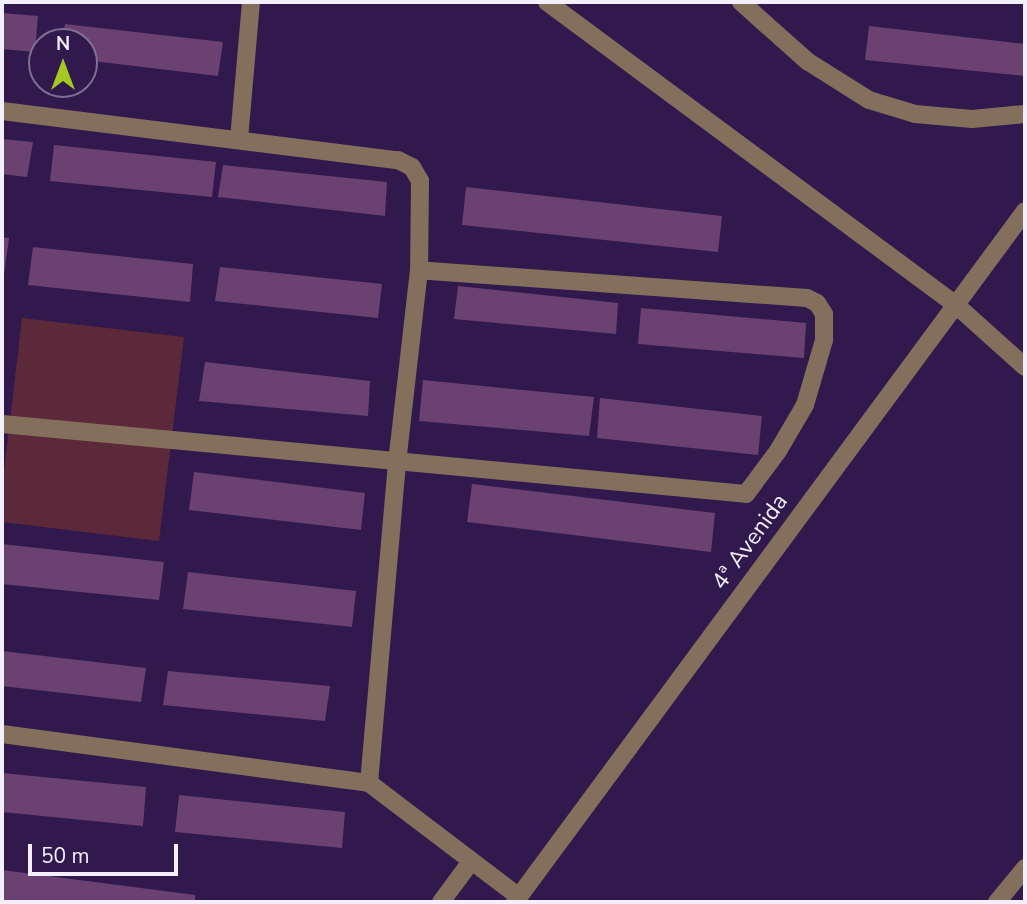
<!DOCTYPE html>
<meta charset="utf-8">
<style>
body{margin:0}
#map{position:relative;width:1027px;height:904px;overflow:hidden;background:#31194d;font-family:"Nunito Sans",sans-serif}
div>[style]{position:absolute}
.green>*{inset:0;background:#5b2939}
.building>*{inset:0;background:#6b4172}
.minor>*{height:18px;margin:-9px;padding:0 9px;transform-origin:9px;border-radius:9px;background:#846e5c}
span{translate:-50% -50%;white-space:nowrap;text-align:center;line-height:1.15;-webkit-text-stroke:5px #31194d;paint-order:stroke}
.street-label{font-size:23px;color:#f3effc}
.frame{position:absolute;inset:0;border:4px solid #f3effc;pointer-events:none}
.north{position:absolute;left:28px;top:28px;width:70px;height:70px;box-sizing:border-box;background:#31194d;border:2px solid #7f6f93;border-radius:50%;rotate:0deg;font-size:19px;font-weight:700;line-height:28px;text-align:center;color:#f3effc}
.north::after{content:'';display:block;margin:auto;width:24px;height:32px;background:#a5c822;clip-path:polygon(50% 0,100% 100%,50% 72%,0 100%)}
.scale{position:absolute;left:28px;top:844px;width:150px;height:32px;box-sizing:border-box;border:4px solid #f3effc;border-top:0;padding-left:9px;font-size:21px;line-height:24px;white-space:nowrap;color:#f3effc;-webkit-text-stroke:5px #31194d;paint-order:stroke}
</style>
<div id="map">
<div class="green">
<i style="clip-path:polygon(22px 318px,184px 337px,159px 541px,2px 522px,2px 489px)"></i>
</div>
<div class="building">
<i style="clip-path:polygon(2px 13px,38px 16px,35px 52px,2px 49px)"></i>
<i style="clip-path:polygon(65px 24px,223px 42px,218px 76px,84px 60px,84px 42px,62px 42px)"></i>
<i style="clip-path:polygon(869px 26px,1025px 44px,1025px 76px,865px 60px)"></i>
<i style="clip-path:polygon(2px 139px,33px 142px,27px 177px,2px 174px)"></i>
<i style="clip-path:polygon(54px 145px,216px 162px,212px 197px,50px 181px)"></i>
<i style="clip-path:polygon(223px 165px,387px 182px,385px 216px,218px 197px)"></i>
<i style="clip-path:polygon(466px 187px,722px 216px,718px 252px,462px 225px)"></i>
<i style="clip-path:polygon(2px 237px,9px 238px,4px 275px,2px 275px)"></i>
<i style="clip-path:polygon(33px 247px,193px 264px,190px 302px,28px 285px)"></i>
<i style="clip-path:polygon(220px 267px,382px 284px,378px 318px,215px 301px)"></i>
<i style="clip-path:polygon(458px 286px,618px 303px,616px 334px,454px 319px)"></i>
<i style="clip-path:polygon(641px 308px,806px 323px,804px 358px,638px 344px)"></i>
<i style="clip-path:polygon(205px 362px,370px 381px,368px 416px,199px 401px)"></i>
<i style="clip-path:polygon(423px 380px,594px 397px,589px 436px,419px 421px)"></i>
<i style="clip-path:polygon(600px 398px,762px 416px,758px 455px,597px 438px)"></i>
<i style="clip-path:polygon(194px 472px,365px 493px,361px 530px,189px 510px)"></i>
<i style="clip-path:polygon(472px 484px,715px 513px,711px 552px,467px 522px)"></i>
<i style="clip-path:polygon(2px 544px,164px 562px,159px 600px,2px 584px)"></i>
<i style="clip-path:polygon(188px 572px,356px 591px,352px 627px,183px 609px)"></i>
<i style="clip-path:polygon(2px 651px,146px 668px,141px 702px,2px 686px)"></i>
<i style="clip-path:polygon(168px 671px,330px 686px,325px 721px,163px 705px)"></i>
<i style="clip-path:polygon(2px 773px,146px 787px,143px 826px,2px 812px)"></i>
<i style="clip-path:polygon(179px 795px,345px 812px,342px 848px,175px 832px)"></i>
<i style="clip-path:polygon(2px 870px,195px 895px,195px 902px,2px 902px)"></i>
</div>
<div class="minor">
<i style="left:547px;top:2px;width:509px;rotate:36.53deg"></i>
<i style="left:956px;top:305px;width:93px;rotate:41.9deg"></i>
<i style="left:741px;top:2px;width:89px;rotate:41.8deg"></i>
<i style="left:807px;top:61px;width:73px;rotate:32.2deg"></i>
<i style="left:869px;top:100px;width:48px;rotate:16.9deg"></i>
<i style="left:915px;top:114px;width:57px;rotate:5deg"></i>
<i style="left:972px;top:119px;width:53px;rotate:-5.4deg"></i>
<i style="left:2px;top:111px;width:399px;rotate:7.1deg"></i>
<i style="left:398px;top:160px;width:16px;rotate:27deg"></i>
<i style="left:412px;top:167px;width:16px;rotate:60deg"></i>
<i style="left:420px;top:181px;width:89px;rotate:90.6deg"></i>
<i style="left:419px;top:270px;width:194px;rotate:96.5deg"></i>
<i style="left:397px;top:463px;width:321px;rotate:95deg"></i>
<i style="left:239px;top:139px;width:138px;rotate:-85deg"></i>
<i style="left:2px;top:424px;width:747px;rotate:5.37deg"></i>
<i style="left:746px;top:494px;width:54px;rotate:-53.3deg"></i>
<i style="left:778px;top:451px;width:53px;rotate:-59.6deg"></i>
<i style="left:805px;top:405px;width:68px;rotate:-73.7deg"></i>
<i style="left:824px;top:340px;width:26px;rotate:-90deg"></i>
<i style="left:824px;top:314px;width:13px;rotate:-122deg"></i>
<i style="left:817px;top:303px;width:11px;rotate:-153deg"></i>
<i style="left:807px;top:298px;width:389px;rotate:-175.9deg"></i>
<i style="left:2px;top:734px;width:370px;rotate:7.6deg"></i>
<i style="left:369px;top:783px;width:188px;rotate:37.2deg"></i>
<i style="left:441px;top:902px;width:49px;rotate:-53.4deg"></i>
<i style="left:515px;top:902px;width:859px;rotate:-53.57deg"></i>
<i style="left:997px;top:902px;width:44px;rotate:-50.5deg"></i>
</div>
<div class="street-label">
<span style="left:750px;top:542px;rotate:-54deg">4ª Avenida</span>
</div>
<div class="frame"></div>
<div class="north">N</div>
<div class="scale">50 m</div>
</div>
